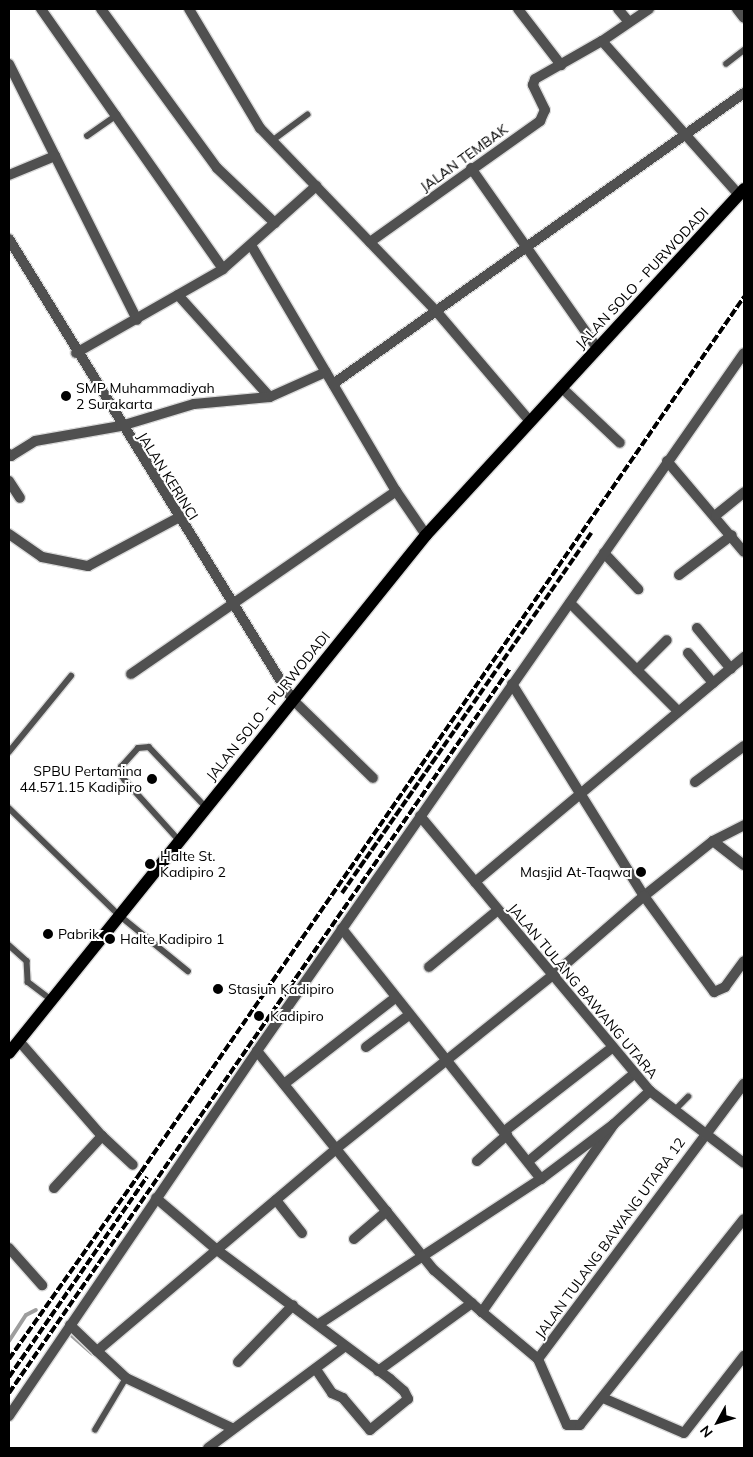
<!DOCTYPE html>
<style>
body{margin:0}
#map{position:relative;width:753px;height:1457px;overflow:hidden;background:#fff;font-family:Mulish,sans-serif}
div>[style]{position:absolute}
.stream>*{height:4px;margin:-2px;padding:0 2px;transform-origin:2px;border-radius:2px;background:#9e9e9e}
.roads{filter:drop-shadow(1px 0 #dbdbdb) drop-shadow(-1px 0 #dbdbdb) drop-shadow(0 1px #dbdbdb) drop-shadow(0 -1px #dbdbdb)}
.service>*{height:5.5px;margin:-2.75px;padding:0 2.75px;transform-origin:2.75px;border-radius:2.75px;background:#505050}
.minor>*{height:10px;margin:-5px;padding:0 5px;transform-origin:5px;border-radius:5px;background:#505050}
.tertiary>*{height:10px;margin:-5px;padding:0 5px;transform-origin:5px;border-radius:5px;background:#505050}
.primary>*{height:12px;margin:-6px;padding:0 6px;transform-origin:6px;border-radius:6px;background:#000}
.rail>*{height:4px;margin-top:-2px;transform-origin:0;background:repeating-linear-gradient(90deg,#000 0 8px,transparent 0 10.5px)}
.dots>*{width:14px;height:14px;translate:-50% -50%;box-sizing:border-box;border:2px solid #fff;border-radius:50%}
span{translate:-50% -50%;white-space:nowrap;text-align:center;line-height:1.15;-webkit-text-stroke:4px #fff;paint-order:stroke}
.street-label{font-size:14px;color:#000}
.poi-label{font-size:14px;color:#000}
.left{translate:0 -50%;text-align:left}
.right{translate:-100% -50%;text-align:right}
.frame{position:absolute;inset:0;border:10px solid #000;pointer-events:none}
.north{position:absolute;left:693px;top:1397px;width:50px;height:50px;-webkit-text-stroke:4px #fff;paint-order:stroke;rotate:231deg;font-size:14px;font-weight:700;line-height:20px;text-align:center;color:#000}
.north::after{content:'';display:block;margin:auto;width:18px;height:22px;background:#000;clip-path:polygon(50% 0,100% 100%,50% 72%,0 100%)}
</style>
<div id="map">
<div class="stream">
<i style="left:71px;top:1335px;width:28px;rotate:41deg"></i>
<i style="left:9px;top:1341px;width:31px;rotate:-57deg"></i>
<i style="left:26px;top:1315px;width:11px;rotate:-27deg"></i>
</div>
<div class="roads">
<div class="service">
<i style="left:726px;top:64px;width:23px;rotate:-38deg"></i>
<i style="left:87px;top:136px;width:37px;rotate:-35deg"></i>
<i style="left:272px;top:141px;width:44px;rotate:-36.6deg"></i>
<i style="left:9px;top:752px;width:98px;rotate:-50.8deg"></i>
<i style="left:9px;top:808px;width:153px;rotate:44.2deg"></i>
<i style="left:119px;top:915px;width:89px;rotate:39.1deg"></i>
<i style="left:180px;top:842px;width:82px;rotate:-132deg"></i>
<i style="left:125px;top:781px;width:9px;rotate:-126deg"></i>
<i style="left:120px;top:774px;width:7px;rotate:-82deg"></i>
<i style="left:121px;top:767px;width:25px;rotate:-48deg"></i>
<i style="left:138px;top:748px;width:11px;rotate:-5deg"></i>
<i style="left:149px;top:747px;width:83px;rotate:46.5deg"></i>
<i style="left:9px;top:945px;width:24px;rotate:42deg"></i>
<i style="left:27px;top:961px;width:21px;rotate:87deg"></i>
<i style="left:28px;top:982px;width:30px;rotate:37deg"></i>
<i style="left:674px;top:1111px;width:20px;rotate:-45deg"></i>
<i style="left:95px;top:1430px;width:61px;rotate:-59.2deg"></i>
</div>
<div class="minor">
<i style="left:41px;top:9px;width:317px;rotate:55deg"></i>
<i style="left:101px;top:9px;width:197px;rotate:53.9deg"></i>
<i style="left:217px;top:168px;width:80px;rotate:43.5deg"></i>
<i style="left:189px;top:9px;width:139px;rotate:59.2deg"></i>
<i style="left:260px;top:128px;width:255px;rotate:46.1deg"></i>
<i style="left:437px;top:312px;width:142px;rotate:49.6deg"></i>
<i style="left:518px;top:9px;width:71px;rotate:52.5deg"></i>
<i style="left:618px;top:9px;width:17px;rotate:50deg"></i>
<i style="left:737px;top:9px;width:11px;rotate:52deg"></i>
<i style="left:602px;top:41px;width:206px;rotate:48.3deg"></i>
<i style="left:9px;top:64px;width:286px;rotate:63.4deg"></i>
<i style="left:471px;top:168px;width:220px;rotate:55deg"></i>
<i style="left:9px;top:175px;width:50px;rotate:-22.4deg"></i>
<i style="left:370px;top:242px;width:209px;rotate:-35.4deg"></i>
<i style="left:540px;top:121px;width:12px;rotate:-66deg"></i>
<i style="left:545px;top:110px;width:28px;rotate:-116deg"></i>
<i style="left:533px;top:85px;width:6px;rotate:-72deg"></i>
<i style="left:535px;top:79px;width:77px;rotate:-29.6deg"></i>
<i style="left:602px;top:41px;width:57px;rotate:-34.2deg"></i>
<i style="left:251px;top:245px;width:286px;rotate:59.5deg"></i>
<i style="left:396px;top:491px;width:53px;rotate:55.7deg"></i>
<i style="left:178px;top:295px;width:137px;rotate:48deg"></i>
<i style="left:76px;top:353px;width:169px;rotate:-29.7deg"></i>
<i style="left:223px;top:269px;width:125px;rotate:-41.7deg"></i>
<i style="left:333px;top:384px;width:504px;rotate:-35.3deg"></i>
<i style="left:561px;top:387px;width:81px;rotate:43.5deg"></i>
<i style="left:9px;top:454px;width:3px;rotate:45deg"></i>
<i style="left:11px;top:456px;width:28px;rotate:-32deg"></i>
<i style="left:35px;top:441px;width:87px;rotate:-9.9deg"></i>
<i style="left:121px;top:426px;width:76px;rotate:-16.8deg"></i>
<i style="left:194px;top:404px;width:76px;rotate:-5.3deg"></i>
<i style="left:270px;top:397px;width:61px;rotate:-24.1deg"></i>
<i style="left:667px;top:461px;width:119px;rotate:49.8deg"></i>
<i style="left:9px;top:481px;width:20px;rotate:57deg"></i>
<i style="left:716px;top:515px;width:36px;rotate:-39deg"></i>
<i style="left:9px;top:534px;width:40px;rotate:34.9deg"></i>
<i style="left:42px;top:557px;width:47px;rotate:11.1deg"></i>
<i style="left:88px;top:566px;width:102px;rotate:-28.1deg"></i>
<i style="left:604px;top:553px;width:50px;rotate:46.6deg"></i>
<i style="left:679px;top:575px;width:66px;rotate:-37deg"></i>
<i style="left:570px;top:603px;width:153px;rotate:45deg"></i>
<i style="left:697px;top:628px;width:53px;rotate:50.3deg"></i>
<i style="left:688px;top:653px;width:39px;rotate:50deg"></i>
<i style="left:637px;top:670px;width:42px;rotate:-45deg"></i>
<i style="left:131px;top:674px;width:322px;rotate:-34.6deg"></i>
<i style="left:512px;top:684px;width:250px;rotate:58.1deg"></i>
<i style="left:644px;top:896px;width:88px;rotate:-38.6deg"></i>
<i style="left:713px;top:841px;width:35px;rotate:-27deg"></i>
<i style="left:292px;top:699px;width:113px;rotate:44.3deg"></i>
<i style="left:695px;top:782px;width:61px;rotate:-36.3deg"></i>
<i style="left:713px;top:841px;width:39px;rotate:38deg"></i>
<i style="left:475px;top:882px;width:351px;rotate:-39.9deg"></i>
<i style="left:429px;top:967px;width:89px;rotate:-39.6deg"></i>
<i style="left:19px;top:1041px;width:126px;rotate:48.9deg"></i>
<i style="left:102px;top:1136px;width:42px;rotate:43.1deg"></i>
<i style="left:366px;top:1047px;width:54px;rotate:-36.7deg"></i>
<i style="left:257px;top:1051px;width:282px;rotate:51.1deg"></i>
<i style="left:434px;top:1270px;width:64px;rotate:41.2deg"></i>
<i style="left:284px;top:1084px;width:140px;rotate:-37.8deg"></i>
<i style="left:614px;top:1124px;width:230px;rotate:125.1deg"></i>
<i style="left:482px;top:1312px;width:73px;rotate:40deg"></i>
<i style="left:538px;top:1359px;width:72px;rotate:66.3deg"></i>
<i style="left:567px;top:1425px;width:13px"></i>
<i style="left:580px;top:1425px;width:263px;rotate:-51.5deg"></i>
<i style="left:506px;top:1130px;width:135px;rotate:-37.8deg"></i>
<i style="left:530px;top:1160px;width:135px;rotate:-39.6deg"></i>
<i style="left:477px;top:1161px;width:40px;rotate:-41deg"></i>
<i style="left:541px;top:1179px;width:91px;rotate:-37deg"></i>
<i style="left:614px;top:1124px;width:49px;rotate:-42.5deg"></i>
<i style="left:54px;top:1188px;width:71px;rotate:-47.3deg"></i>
<i style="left:156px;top:1198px;width:80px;rotate:40.4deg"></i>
<i style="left:217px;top:1250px;width:216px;rotate:36.7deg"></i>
<i style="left:390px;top:1379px;width:18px;rotate:41deg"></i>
<i style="left:404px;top:1391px;width:9px;rotate:63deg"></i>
<i style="left:408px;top:1399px;width:49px;rotate:140.8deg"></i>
<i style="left:370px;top:1430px;width:42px;rotate:-130.2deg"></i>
<i style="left:343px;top:1398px;width:12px;rotate:-156deg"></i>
<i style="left:332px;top:1393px;width:29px;rotate:-124deg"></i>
<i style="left:276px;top:1200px;width:42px;rotate:51.8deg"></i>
<i style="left:354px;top:1239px;width:43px;rotate:-40.3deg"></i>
<i style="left:9px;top:1248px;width:50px;rotate:48.3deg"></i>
<i style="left:319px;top:1324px;width:265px;rotate:-33.2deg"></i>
<i style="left:541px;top:1179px;width:320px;rotate:-128.5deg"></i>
<i style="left:70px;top:1325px;width:37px;rotate:44deg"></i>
<i style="left:97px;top:1351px;width:314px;rotate:-40.2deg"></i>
<i style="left:337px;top:1148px;width:277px;rotate:-38.7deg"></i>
<i style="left:553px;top:975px;width:121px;rotate:-41deg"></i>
<i style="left:644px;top:896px;width:119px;rotate:53.9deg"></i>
<i style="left:714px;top:992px;width:12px;rotate:-24deg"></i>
<i style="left:725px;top:987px;width:32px;rotate:-54deg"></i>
<i style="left:97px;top:1351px;width:40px;rotate:43deg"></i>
<i style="left:126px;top:1378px;width:117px;rotate:25.3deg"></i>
<i style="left:538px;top:1359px;width:344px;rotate:-53.2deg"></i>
<i style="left:238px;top:1362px;width:79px;rotate:-46deg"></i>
<i style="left:378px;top:1371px;width:116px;rotate:-35.9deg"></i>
<i style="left:603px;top:1398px;width:88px;rotate:23.4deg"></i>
<i style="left:684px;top:1433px;width:98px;rotate:-52.1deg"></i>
<i style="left:208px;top:1448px;width:169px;rotate:-36.6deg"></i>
</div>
<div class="tertiary">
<i style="left:9px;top:239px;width:540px;rotate:58.4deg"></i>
<i style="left:420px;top:816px;width:359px;rotate:50.1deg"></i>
<i style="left:650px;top:1091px;width:118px;rotate:37.5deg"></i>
<i style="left:9px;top:1416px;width:441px;rotate:-55.8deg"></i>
<i style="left:257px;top:1051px;width:851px;rotate:-55.1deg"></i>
</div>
<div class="primary">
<i style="left:9px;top:1053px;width:665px;rotate:-51.17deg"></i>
<i style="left:426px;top:535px;width:470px;rotate:-47.4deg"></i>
</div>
</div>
<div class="rail">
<i style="left:342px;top:893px;width:441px;rotate:-55.3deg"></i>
<i style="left:9px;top:1359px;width:229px;rotate:-54.8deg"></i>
<i style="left:141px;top:1172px;width:1063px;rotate:-55.43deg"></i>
<i style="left:9px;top:1377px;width:243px;rotate:-55.4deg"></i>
<i style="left:9px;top:1393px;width:881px;rotate:-55.35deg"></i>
</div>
<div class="dots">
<i style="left:66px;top:396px;background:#000"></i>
<i style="left:152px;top:779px;background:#000"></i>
<i style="left:150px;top:864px;background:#000"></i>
<i style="left:641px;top:872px;background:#000"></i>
<i style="left:48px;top:934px;background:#000"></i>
<i style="left:110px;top:939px;background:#000"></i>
<i style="left:218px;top:989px;background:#000"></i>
<i style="left:259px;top:1016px;background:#000"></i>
</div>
<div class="street-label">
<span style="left:464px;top:158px;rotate:-36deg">JALAN TEMBAK</span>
<span style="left:642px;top:278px;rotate:-47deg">JALAN SOLO - PURWODADI</span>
<span style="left:168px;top:476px;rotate:58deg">JALAN KERINCI</span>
<span style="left:268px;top:706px;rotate:-51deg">JALAN SOLO - PURWODADI</span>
<span style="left:583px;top:991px;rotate:50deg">JALAN TULANG BAWANG UTARA</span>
<span style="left:610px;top:1238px;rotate:-54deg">JALAN TULANG BAWANG UTARA 12</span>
</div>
<div class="poi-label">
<span class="left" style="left:76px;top:396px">SMP Muhammadiyah<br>2 Surakarta</span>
<span class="right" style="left:142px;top:779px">SPBU Pertamina<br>44.571.15 Kadipiro</span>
<span class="left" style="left:160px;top:864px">Halte St.<br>Kadipiro 2</span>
<span class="right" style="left:631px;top:872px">Masjid At-Taqwa</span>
<span class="left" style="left:58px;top:934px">Pabrik</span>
<span class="left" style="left:120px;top:939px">Halte Kadipiro 1</span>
<span class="left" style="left:228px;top:989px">Stasiun Kadipiro</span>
<span class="left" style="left:270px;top:1016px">Kadipiro</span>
</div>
<div class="frame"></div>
<div class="north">N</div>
</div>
